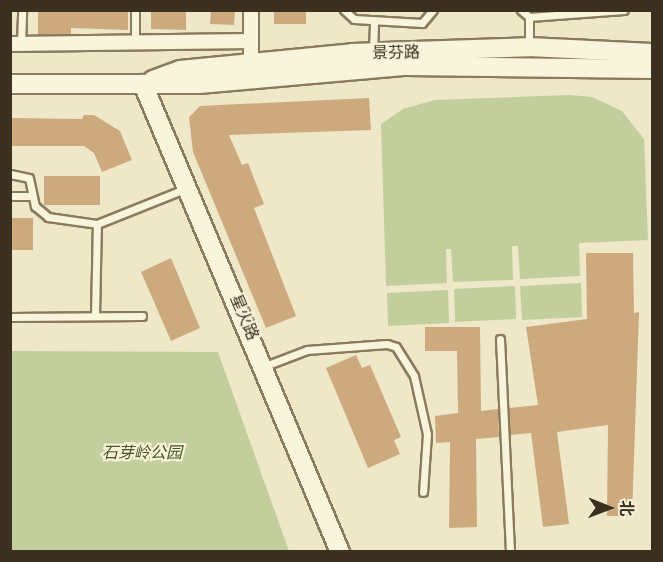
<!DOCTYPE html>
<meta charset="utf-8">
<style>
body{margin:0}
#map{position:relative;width:663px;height:562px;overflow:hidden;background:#efe8c8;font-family:"PT Serif","Noto Sans SC",serif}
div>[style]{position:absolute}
.green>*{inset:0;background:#c2ce9b}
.building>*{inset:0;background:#cda97e}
.roads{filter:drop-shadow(2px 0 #8b7b5d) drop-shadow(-2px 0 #8b7b5d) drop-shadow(0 2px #8b7b5d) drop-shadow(0 -2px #8b7b5d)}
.lane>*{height:7px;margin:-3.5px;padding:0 3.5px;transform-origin:3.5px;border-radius:3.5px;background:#f9f4dc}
.street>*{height:14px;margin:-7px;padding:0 7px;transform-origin:7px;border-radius:7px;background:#f9f4dc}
.secondary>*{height:18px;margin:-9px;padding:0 9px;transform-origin:9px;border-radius:9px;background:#f9f4dc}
span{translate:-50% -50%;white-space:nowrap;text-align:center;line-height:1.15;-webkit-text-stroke:4.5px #f6f1d8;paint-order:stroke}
.street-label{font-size:16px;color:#3c3120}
.park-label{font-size:16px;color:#465827;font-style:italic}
.frame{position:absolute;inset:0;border:12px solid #3c3120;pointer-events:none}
.north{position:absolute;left:579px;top:478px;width:60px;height:60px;-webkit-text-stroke:4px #f6f1d8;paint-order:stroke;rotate:91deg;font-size:16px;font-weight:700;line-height:24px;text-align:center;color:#3c3120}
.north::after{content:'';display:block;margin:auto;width:21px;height:27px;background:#3c3120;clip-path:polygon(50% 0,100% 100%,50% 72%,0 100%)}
</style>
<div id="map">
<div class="green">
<i style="clip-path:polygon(570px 95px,592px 97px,622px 111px,644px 139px,648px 240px,579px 243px,580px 276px,520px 279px,518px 246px,512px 246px,513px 280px,453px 282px,451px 249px,446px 249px,447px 283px,386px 286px,381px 124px,403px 109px,435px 100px)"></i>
<i style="clip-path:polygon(581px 283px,582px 317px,522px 320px,520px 286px)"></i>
<i style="clip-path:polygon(515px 286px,516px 319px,455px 322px,454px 289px)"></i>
<i style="clip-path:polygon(448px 290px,449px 323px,388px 326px,387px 293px)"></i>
<i style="clip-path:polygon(11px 351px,218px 352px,289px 551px,11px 551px)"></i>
</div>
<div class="building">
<i style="clip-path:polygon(38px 10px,128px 10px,128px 30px,71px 28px,71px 34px,38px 35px)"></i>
<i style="clip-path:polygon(151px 10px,186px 10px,186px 30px,151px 29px)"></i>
<i style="clip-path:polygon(211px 10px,235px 10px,234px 25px,210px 24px)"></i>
<i style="clip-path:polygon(274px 10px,306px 10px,306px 24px,274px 24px)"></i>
<i style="clip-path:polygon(369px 98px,371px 130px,229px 135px,242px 165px,248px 163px,264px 204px,254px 208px,296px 316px,266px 328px,193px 152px,189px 117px,200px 106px)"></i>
<i style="clip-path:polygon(84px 115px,94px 115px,120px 131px,132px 160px,102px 172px,94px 153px,84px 146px,10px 146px,10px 118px,82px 119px)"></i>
<i style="clip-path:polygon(44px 176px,100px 176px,100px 205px,44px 205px)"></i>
<i style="clip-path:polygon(10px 218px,33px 218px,33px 250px,10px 250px)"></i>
<i style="clip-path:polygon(586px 253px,633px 253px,634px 313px,639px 312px,632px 516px,607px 516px,608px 425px,557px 432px,569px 524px,543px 527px,531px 433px,510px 435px,509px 408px,538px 405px,526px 327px,587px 319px)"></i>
<i style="clip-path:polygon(171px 258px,200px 328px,171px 341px,141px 272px)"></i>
<i style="clip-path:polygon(425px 327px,480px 327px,481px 411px,498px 409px,499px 437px,476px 439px,477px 527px,449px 528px,450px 442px,436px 443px,435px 416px,458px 413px,457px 351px,425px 351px)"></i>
<i style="clip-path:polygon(356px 355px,362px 368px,370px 365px,401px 437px,394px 440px,400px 454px,368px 468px,326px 368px)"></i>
</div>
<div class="roads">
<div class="lane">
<i style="left:135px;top:10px;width:32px;rotate:90deg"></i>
<i style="left:344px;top:10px;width:13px;rotate:42deg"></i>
<i style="left:354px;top:19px;width:68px;rotate:3.4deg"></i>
<i style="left:422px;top:23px;width:17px;rotate:-50deg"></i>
<i style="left:521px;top:10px;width:11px;rotate:41deg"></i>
<i style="left:529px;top:17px;width:95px;rotate:-4.2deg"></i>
<i style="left:21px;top:44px;width:34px;rotate:-88deg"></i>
<i style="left:529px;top:45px;width:28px;rotate:-90deg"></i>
<i style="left:373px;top:52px;width:30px;rotate:-88deg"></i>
<i style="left:10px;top:174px;width:19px;rotate:12deg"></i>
<i style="left:29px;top:178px;width:29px;rotate:78deg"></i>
<i style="left:35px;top:206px;width:17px;rotate:40deg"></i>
<i style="left:48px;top:217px;width:49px;rotate:8.1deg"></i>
<i style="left:10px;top:196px;width:21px"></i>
<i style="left:95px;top:316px;width:92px;rotate:-88.8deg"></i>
<i style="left:97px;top:224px;width:97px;rotate:-21.8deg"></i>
<i style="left:10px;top:317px;width:132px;rotate:-0.4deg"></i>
<i style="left:500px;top:339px;width:213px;rotate:87.3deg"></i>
<i style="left:265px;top:366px;width:45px;rotate:-20.9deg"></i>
<i style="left:307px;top:350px;width:80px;rotate:-4.3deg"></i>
<i style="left:387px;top:344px;width:9px;rotate:18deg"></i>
<i style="left:396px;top:347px;width:34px;rotate:58deg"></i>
<i style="left:414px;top:376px;width:59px;rotate:77.4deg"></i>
<i style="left:427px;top:434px;width:58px;rotate:93.9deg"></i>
</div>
<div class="street">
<i style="left:251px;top:10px;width:53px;rotate:90deg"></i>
<i style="left:10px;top:44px;width:241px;rotate:-0.7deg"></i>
</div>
<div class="secondary">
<i style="left:153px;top:80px;width:29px;rotate:-20deg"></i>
<i style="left:180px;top:70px;width:173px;rotate:-5.6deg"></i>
<i style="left:352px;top:53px;width:177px;rotate:-1.9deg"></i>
<i style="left:529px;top:47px;width:123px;rotate:2.8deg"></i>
<i style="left:10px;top:84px;width:189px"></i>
<i style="left:199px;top:84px;width:208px;rotate:-5deg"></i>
<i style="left:406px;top:66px;width:246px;rotate:0.7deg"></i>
<i style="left:143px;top:84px;width:508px;rotate:67.17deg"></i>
</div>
</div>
<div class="street-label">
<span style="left:396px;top:52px;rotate:-1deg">景芬路</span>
<span style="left:245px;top:317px;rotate:67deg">星火路</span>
</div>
<div class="park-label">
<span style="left:142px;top:452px">石芽岭公园</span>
</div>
<div class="frame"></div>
<div class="north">北</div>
</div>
